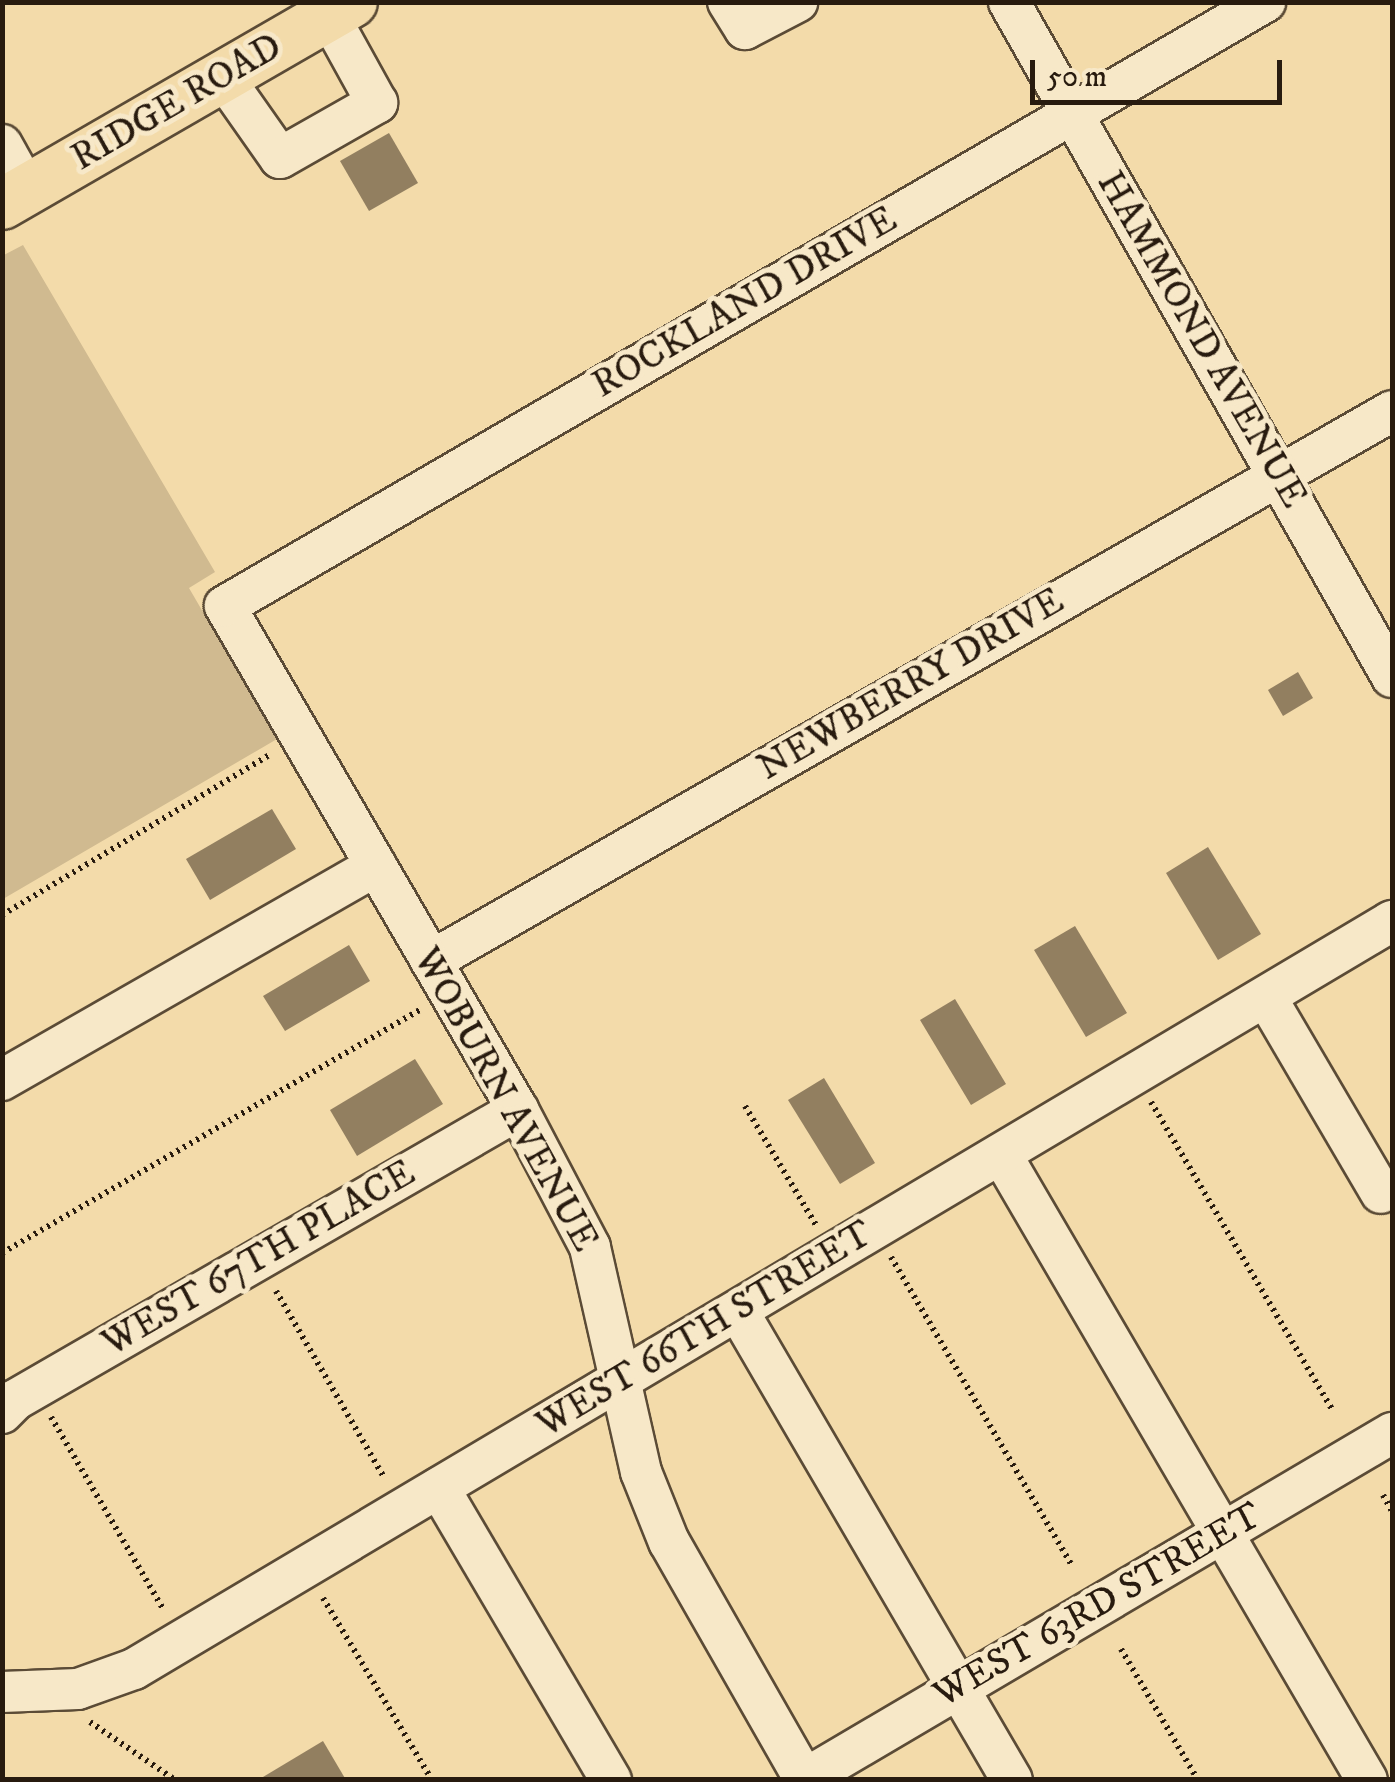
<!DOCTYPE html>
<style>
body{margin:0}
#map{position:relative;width:1395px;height:1782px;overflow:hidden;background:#f3dbaa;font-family:"IM FELL DW Pica",serif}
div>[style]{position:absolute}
.green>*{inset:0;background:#d0ba90}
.building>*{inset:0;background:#927f60}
.path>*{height:6px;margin-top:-3px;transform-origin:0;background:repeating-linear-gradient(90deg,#281b0f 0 2.5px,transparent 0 7.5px)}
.roads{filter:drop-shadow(2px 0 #5b4b36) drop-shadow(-2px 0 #5b4b36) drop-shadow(0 2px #5b4b36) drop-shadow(0 -2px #5b4b36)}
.minor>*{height:40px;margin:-20px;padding:0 20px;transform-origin:20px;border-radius:20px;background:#f7e8c8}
.major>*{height:50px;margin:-25px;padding:0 25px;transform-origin:25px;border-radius:25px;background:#f3dbaa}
span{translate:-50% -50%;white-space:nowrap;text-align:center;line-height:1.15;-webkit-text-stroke:10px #f7e8c8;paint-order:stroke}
.street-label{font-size:38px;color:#281b0f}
.frame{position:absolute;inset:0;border:5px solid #281b0f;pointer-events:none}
.scale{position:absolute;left:1030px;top:60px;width:252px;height:45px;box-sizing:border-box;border:5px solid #281b0f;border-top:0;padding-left:12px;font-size:30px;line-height:35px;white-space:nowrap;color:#281b0f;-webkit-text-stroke:8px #f7e8c8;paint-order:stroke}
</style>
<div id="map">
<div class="green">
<i style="clip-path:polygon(23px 245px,215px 572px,189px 588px,277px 739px,3px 899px,2px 256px)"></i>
</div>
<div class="building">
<i style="clip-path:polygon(389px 133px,418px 183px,369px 211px,340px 161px)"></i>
<i style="clip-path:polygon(1298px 672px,1313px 698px,1283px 716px,1268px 690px)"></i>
<i style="clip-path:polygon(272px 809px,296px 849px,210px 900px,186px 859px)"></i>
<i style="clip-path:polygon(1208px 847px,1261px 934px,1218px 960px,1166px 873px)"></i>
<i style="clip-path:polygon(1075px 926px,1127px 1013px,1086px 1037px,1034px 950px)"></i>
<i style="clip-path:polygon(349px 945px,370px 981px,285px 1031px,263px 996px)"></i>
<i style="clip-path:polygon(955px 999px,1006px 1084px,971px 1105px,920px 1020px)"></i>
<i style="clip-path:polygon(415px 1059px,443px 1104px,357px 1156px,330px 1110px)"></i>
<i style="clip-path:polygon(824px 1078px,875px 1163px,840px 1184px,788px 1100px)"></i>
<i style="clip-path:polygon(323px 1741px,346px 1780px,258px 1780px)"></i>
</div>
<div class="path">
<i style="left:2px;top:915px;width:313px;rotate:-30.9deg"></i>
<i style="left:1151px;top:1102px;width:359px;rotate:59.5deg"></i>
<i style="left:745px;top:1106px;width:139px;rotate:59.2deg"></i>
<i style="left:2px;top:1253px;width:485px;rotate:-30.2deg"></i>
<i style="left:891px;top:1257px;width:357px;rotate:59.6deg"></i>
<i style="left:276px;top:1291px;width:217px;rotate:59.9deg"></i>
<i style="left:51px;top:1417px;width:222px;rotate:59.7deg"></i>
<i style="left:1383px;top:1495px;width:18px;rotate:61deg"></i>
<i style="left:323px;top:1598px;width:212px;rotate:59.1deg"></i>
<i style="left:1121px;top:1649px;width:152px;rotate:59.6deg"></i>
<i style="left:90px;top:1722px;width:103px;rotate:34.3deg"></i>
</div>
<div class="roads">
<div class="minor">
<i style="left:728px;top:2px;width:32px;rotate:58deg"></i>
<i style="left:745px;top:29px;width:59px;rotate:-27.4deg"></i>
<i style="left:1009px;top:2px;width:776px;rotate:60.43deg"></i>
<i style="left:223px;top:77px;width:99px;rotate:54.9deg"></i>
<i style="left:280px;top:158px;width:112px;rotate:-29.6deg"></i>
<i style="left:377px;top:103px;width:99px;rotate:-118.9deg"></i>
<i style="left:2px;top:145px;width:51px;rotate:60.9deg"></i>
<i style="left:431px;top:961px;width:1107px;rotate:-29.78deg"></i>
<i style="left:1266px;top:997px;width:227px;rotate:59.6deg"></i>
<i style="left:2px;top:1080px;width:431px;rotate:-29.8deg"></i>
<i style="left:1001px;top:1154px;width:725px;rotate:59.69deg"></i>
<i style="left:738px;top:1311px;width:543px;rotate:59.71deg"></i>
<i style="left:2px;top:1413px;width:18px;rotate:-45deg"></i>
<i style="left:15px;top:1400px;width:581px;rotate:-29.97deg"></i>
<i style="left:439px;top:1488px;width:339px;rotate:59.5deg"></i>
<i style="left:2px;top:1692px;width:76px;rotate:-2.3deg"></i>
<i style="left:78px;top:1689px;width:59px;rotate:-19.7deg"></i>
<i style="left:134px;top:1669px;width:1464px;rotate:-30.74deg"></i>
<i style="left:803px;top:1780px;width:684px;rotate:-30.5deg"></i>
<i style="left:805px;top:1780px;width:274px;rotate:-119.7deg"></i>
<i style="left:669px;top:1542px;width:75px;rotate:-111.8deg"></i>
<i style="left:641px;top:1472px;width:231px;rotate:-102.8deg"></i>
<i style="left:590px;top:1247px;width:155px;rotate:-117.7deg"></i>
<i style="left:518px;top:1110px;width:583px;rotate:-120.17deg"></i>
<i style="left:225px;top:606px;width:1203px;rotate:-30.15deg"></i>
</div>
<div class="major">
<i style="left:2px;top:204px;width:404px;rotate:-30deg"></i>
</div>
</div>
<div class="street-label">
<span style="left:177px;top:103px;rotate:-30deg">RIDGE ROAD</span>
<span style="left:745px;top:303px;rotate:-30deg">ROCKLAND DRIVE</span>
<span style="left:1201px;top:340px;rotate:60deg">HAMMOND AVENUE</span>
<span style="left:911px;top:685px;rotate:-30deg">NEWBERRY DRIVE</span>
<span style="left:505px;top:1100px;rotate:61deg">WOBURN AVENUE</span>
<span style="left:259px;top:1259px;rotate:-30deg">WEST 67TH PLACE</span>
<span style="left:705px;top:1330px;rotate:-31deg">WEST 66TH STREET</span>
<span style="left:1098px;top:1606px;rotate:-30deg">WEST 63RD STREET</span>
</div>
<div class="frame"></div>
<div class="scale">50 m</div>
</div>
